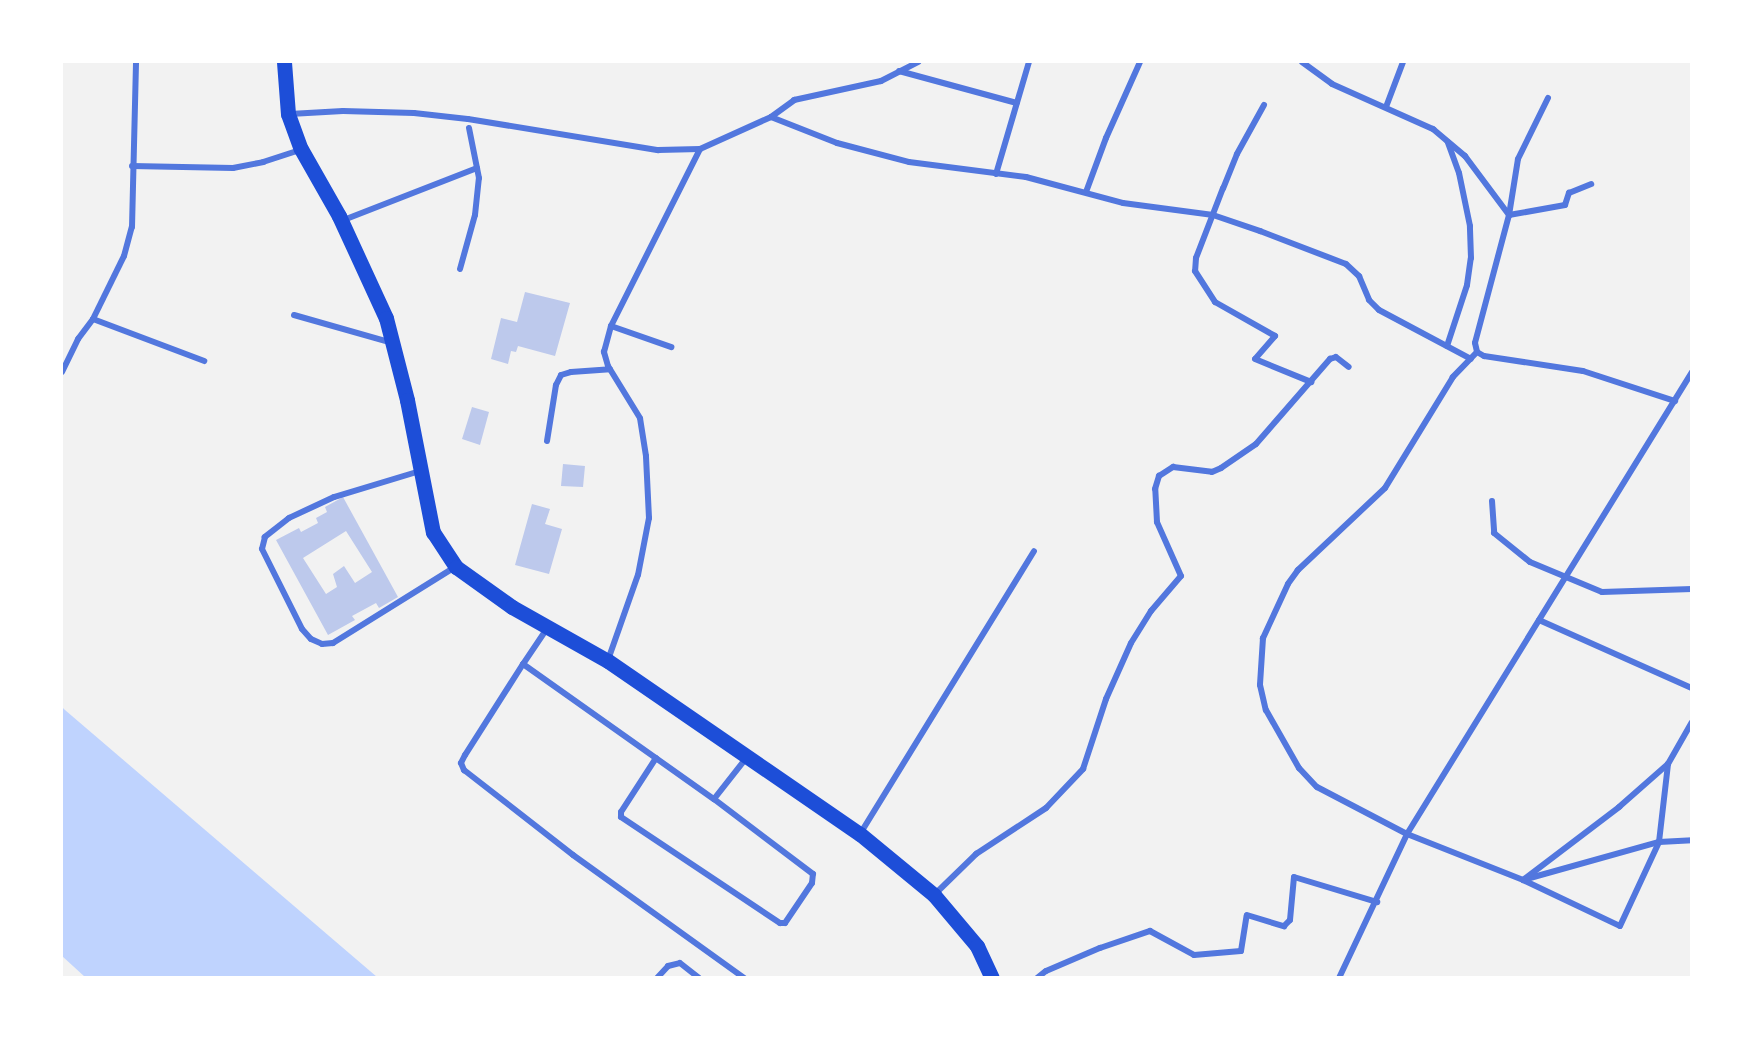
<!DOCTYPE html>
<style>
body{margin:0}
#map{position:relative;width:1753px;height:1039px;overflow:hidden;background:#f2f2f2;font-family:"Sofia Sans Condensed",sans-serif}
div>[style]{position:absolute}
.water>*{inset:0;background:#bfd3fe}
.building>*{inset:0;background:#bdc9ec}
.minor>*{height:6px;margin:-3px;padding:0 3px;transform-origin:3px;border-radius:3px;background:#5277de}
.primary>*{height:15px;margin:-7.5px;padding:0 7.5px;transform-origin:7.5px;border-radius:7.5px;background:#1d4ed8}
span{translate:-50% -50%;white-space:nowrap;text-align:center;line-height:1.15;-webkit-text-stroke:6px #fff;paint-order:stroke}
.frame{position:absolute;inset:0;border:63px solid #fff;pointer-events:none}
</style>
<div id="map">
<div class="water">
<i style="clip-path:polygon(62px 707px,65px 710px,377px 977px,85px 977px,62px 956px)"></i>
</div>
<div class="building">
<i style="clip-path:polygon(525px 292px,570px 303px,555px 356px,518px 346px,516px 352px,511px 351px,508px 364px,491px 359px,501px 318px,517px 322px)"></i>
<i style="clip-path:polygon(472px 407px,489px 412px,480px 445px,462px 439px)"></i>
<i style="clip-path:polygon(563px 464px,585px 466px,583px 487px,561px 486px)"></i>
<i style="clip-path:polygon(evenodd,343px 497px,398px 597px,379px 608px,376px 603px,352px 616px,355px 620px,328px 635px,276px 540px,299px 528px,301px 532px,318px 523px,316px 518px,327px 512px,325px 507px,343px 497px,346px 531px,372px 572px,355px 583px,344px 566px,333px 574px,337px 587px,326px 594px,303px 558px,346px 531px)"></i>
<i style="clip-path:polygon(532px 504px,550px 509px,545px 524px,562px 529px,549px 574px,515px 565px)"></i>
</div>
<div class="minor">
<i style="left:1302px;top:62px;width:37px;rotate:36deg"></i>
<i style="left:1332px;top:84px;width:111px;rotate:24deg"></i>
<i style="left:1433px;top:129px;width:42px;rotate:40.2deg"></i>
<i style="left:1465px;top:156px;width:74px;rotate:53.3deg"></i>
<i style="left:1509px;top:215px;width:57px;rotate:-10.1deg"></i>
<i style="left:1565px;top:205px;width:13px;rotate:-72deg"></i>
<i style="left:1569px;top:193px;width:24px;rotate:-22deg"></i>
<i style="left:899px;top:71px;width:122px;rotate:15.2deg"></i>
<i style="left:1548px;top:98px;width:68px;rotate:116.2deg"></i>
<i style="left:1518px;top:159px;width:57px;rotate:99.1deg"></i>
<i style="left:1509px;top:215px;width:132px;rotate:104.9deg"></i>
<i style="left:1475px;top:343px;width:9px;rotate:77deg"></i>
<i style="left:1477px;top:352px;width:8px;rotate:30deg"></i>
<i style="left:1484px;top:356px;width:100px;rotate:8.6deg"></i>
<i style="left:1583px;top:371px;width:97px;rotate:18.1deg"></i>
<i style="left:1264px;top:105px;width:56px;rotate:118.9deg"></i>
<i style="left:1237px;top:154px;width:37px;rotate:112deg"></i>
<i style="left:1223px;top:188px;width:75px;rotate:111.1deg"></i>
<i style="left:1196px;top:258px;width:13px;rotate:94deg"></i>
<i style="left:1195px;top:271px;width:37px;rotate:57deg"></i>
<i style="left:1215px;top:302px;width:69px;rotate:29.5deg"></i>
<i style="left:1275px;top:336px;width:30px;rotate:131deg"></i>
<i style="left:1255px;top:359px;width:61px;rotate:22.3deg"></i>
<i style="left:1386px;top:107px;width:48px;rotate:-69.3deg"></i>
<i style="left:290px;top:114px;width:53px;rotate:-3.2deg"></i>
<i style="left:343px;top:111px;width:71px;rotate:1.6deg"></i>
<i style="left:414px;top:113px;width:54px;rotate:6.3deg"></i>
<i style="left:468px;top:119px;width:193px;rotate:9.3deg"></i>
<i style="left:658px;top:150px;width:42px;rotate:-1.4deg"></i>
<i style="left:771px;top:117px;width:71px;rotate:21.5deg"></i>
<i style="left:837px;top:143px;width:74px;rotate:14.8deg"></i>
<i style="left:909px;top:162px;width:118px;rotate:7.3deg"></i>
<i style="left:1026px;top:177px;width:100px;rotate:15deg"></i>
<i style="left:1123px;top:203px;width:91px;rotate:7.6deg"></i>
<i style="left:1213px;top:215px;width:50px;rotate:18.8deg"></i>
<i style="left:1260px;top:231px;width:92px;rotate:21deg"></i>
<i style="left:1346px;top:264px;width:18px;rotate:43deg"></i>
<i style="left:1359px;top:276px;width:26px;rotate:67deg"></i>
<i style="left:1369px;top:300px;width:14px;rotate:45deg"></i>
<i style="left:1379px;top:310px;width:104px;rotate:28deg"></i>
<i style="left:132px;top:166px;width:101px;rotate:1.1deg"></i>
<i style="left:233px;top:168px;width:31px;rotate:-11deg"></i>
<i style="left:263px;top:162px;width:38px;rotate:-18deg"></i>
<i style="left:996px;top:174px;width:117px;rotate:-73.6deg"></i>
<i style="left:1086px;top:192px;width:58px;rotate:-69.7deg"></i>
<i style="left:1106px;top:138px;width:83px;rotate:-65.9deg"></i>
<i style="left:341px;top:221px;width:146px;rotate:-21.3deg"></i>
<i style="left:460px;top:269px;width:56px;rotate:-74.5deg"></i>
<i style="left:475px;top:215px;width:37px;rotate:-84deg"></i>
<i style="left:479px;top:178px;width:51px;rotate:-101.3deg"></i>
<i style="left:294px;top:315px;width:102px;rotate:15.9deg"></i>
<i style="left:93px;top:319px;width:119px;rotate:20.7deg"></i>
<i style="left:611px;top:326px;width:64px;rotate:19.3deg"></i>
<i style="left:1447px;top:346px;width:64px;rotate:-71.8deg"></i>
<i style="left:1467px;top:285px;width:27px;rotate:-82deg"></i>
<i style="left:1471px;top:258px;width:32px;rotate:-92deg"></i>
<i style="left:1470px;top:226px;width:54px;rotate:-101.7deg"></i>
<i style="left:1459px;top:173px;width:33px;rotate:-110deg"></i>
<i style="left:1477px;top:352px;width:35px;rotate:134deg"></i>
<i style="left:1453px;top:377px;width:130px;rotate:121.5deg"></i>
<i style="left:1385px;top:488px;width:120px;rotate:136.7deg"></i>
<i style="left:1298px;top:570px;width:17px;rotate:126deg"></i>
<i style="left:1288px;top:584px;width:60px;rotate:114.8deg"></i>
<i style="left:1263px;top:638px;width:47px;rotate:93.7deg"></i>
<i style="left:1260px;top:685px;width:26px;rotate:77deg"></i>
<i style="left:1266px;top:710px;width:67px;rotate:60.4deg"></i>
<i style="left:1299px;top:768px;width:26px;rotate:47deg"></i>
<i style="left:1317px;top:787px;width:102px;rotate:27.6deg"></i>
<i style="left:1407px;top:834px;width:125px;rotate:21.6deg"></i>
<i style="left:1523px;top:880px;width:107px;rotate:25.4deg"></i>
<i style="left:1620px;top:926px;width:93px;rotate:-65.1deg"></i>
<i style="left:1659px;top:842px;width:79px;rotate:-83.4deg"></i>
<i style="left:62px;top:372px;width:37px;rotate:-64deg"></i>
<i style="left:78px;top:339px;width:25px;rotate:-53deg"></i>
<i style="left:93px;top:319px;width:70px;rotate:-63.8deg"></i>
<i style="left:124px;top:256px;width:30px;rotate:-75deg"></i>
<i style="left:132px;top:227px;width:165px;rotate:-88.6deg"></i>
<i style="left:547px;top:441px;width:57px;rotate:-80.9deg"></i>
<i style="left:556px;top:385px;width:11px;rotate:-63deg"></i>
<i style="left:561px;top:375px;width:10px;rotate:-17deg"></i>
<i style="left:571px;top:372px;width:39px;rotate:-4deg"></i>
<i style="left:420px;top:471px;width:90px;rotate:163.2deg"></i>
<i style="left:334px;top:497px;width:50px;rotate:155deg"></i>
<i style="left:289px;top:518px;width:31px;rotate:142deg"></i>
<i style="left:265px;top:537px;width:12px;rotate:104deg"></i>
<i style="left:262px;top:549px;width:89px;rotate:63.4deg"></i>
<i style="left:302px;top:629px;width:13px;rotate:48deg"></i>
<i style="left:311px;top:639px;width:12px;rotate:24deg"></i>
<i style="left:322px;top:644px;width:11px;rotate:-5deg"></i>
<i style="left:333px;top:643px;width:144px;rotate:-31.9deg"></i>
<i style="left:1492px;top:501px;width:32px;rotate:86deg"></i>
<i style="left:1494px;top:533px;width:46px;rotate:38.9deg"></i>
<i style="left:1530px;top:562px;width:78px;rotate:22.6deg"></i>
<i style="left:1602px;top:592px;width:90px;rotate:-1.9deg"></i>
<i style="left:1539px;top:620px;width:167px;rotate:24deg"></i>
<i style="left:548px;top:627px;width:45px;rotate:124deg"></i>
<i style="left:523px;top:664px;width:234px;rotate:35.3deg"></i>
<i style="left:714px;top:799px;width:53px;rotate:-51.8deg"></i>
<i style="left:608px;top:660px;width:90px;rotate:-70.6deg"></i>
<i style="left:638px;top:575px;width:58px;rotate:-79.1deg"></i>
<i style="left:649px;top:518px;width:62px;rotate:-92.8deg"></i>
<i style="left:646px;top:456px;width:38px;rotate:-99deg"></i>
<i style="left:640px;top:418px;width:61px;rotate:-121.6deg"></i>
<i style="left:608px;top:366px;width:15px;rotate:-106deg"></i>
<i style="left:604px;top:352px;width:27px;rotate:-75deg"></i>
<i style="left:611px;top:326px;width:198px;rotate:-63.3deg"></i>
<i style="left:700px;top:149px;width:78px;rotate:-24.3deg"></i>
<i style="left:771px;top:117px;width:29px;rotate:-36deg"></i>
<i style="left:794px;top:100px;width:89px;rotate:-12.3deg"></i>
<i style="left:881px;top:81px;width:42px;rotate:-27.2deg"></i>
<i style="left:523px;top:664px;width:108px;rotate:122.5deg"></i>
<i style="left:465px;top:755px;width:9px;rotate:117deg"></i>
<i style="left:461px;top:763px;width:8px;rotate:67deg"></i>
<i style="left:464px;top:770px;width:138px;rotate:37.9deg"></i>
<i style="left:573px;top:855px;width:211px;rotate:35.7deg"></i>
<i style="left:656px;top:758px;width:64px;rotate:122.9deg"></i>
<i style="left:621px;top:812px;width:5px;rotate:90deg"></i>
<i style="left:621px;top:817px;width:191px;rotate:33.7deg"></i>
<i style="left:780px;top:923px;width:5px"></i>
<i style="left:785px;top:923px;width:48px;rotate:-56deg"></i>
<i style="left:812px;top:883px;width:9px;rotate:-84deg"></i>
<i style="left:813px;top:874px;width:124px;rotate:-142.9deg"></i>
<i style="left:860px;top:834px;width:332px;rotate:-58.4deg"></i>
<i style="left:1530px;top:878px;width:134px;rotate:-15.6deg"></i>
<i style="left:1659px;top:842px;width:33px;rotate:-3deg"></i>
<i style="left:1523px;top:880px;width:121px;rotate:-37.2deg"></i>
<i style="left:1619px;top:807px;width:65px;rotate:-41.3deg"></i>
<i style="left:1668px;top:764px;width:48px;rotate:-60.3deg"></i>
<i style="left:934px;top:895px;width:59px;rotate:-44.3deg"></i>
<i style="left:976px;top:854px;width:84px;rotate:-33.3deg"></i>
<i style="left:1046px;top:808px;width:54px;rotate:-46.5deg"></i>
<i style="left:1083px;top:769px;width:74px;rotate:-71.8deg"></i>
<i style="left:1106px;top:699px;width:61px;rotate:-65.9deg"></i>
<i style="left:1131px;top:643px;width:38px;rotate:-58deg"></i>
<i style="left:1151px;top:611px;width:46px;rotate:-49.4deg"></i>
<i style="left:1181px;top:576px;width:59px;rotate:-114deg"></i>
<i style="left:1157px;top:522px;width:33px;rotate:-93deg"></i>
<i style="left:1155px;top:489px;width:14px;rotate:-73deg"></i>
<i style="left:1159px;top:476px;width:17px;rotate:-33deg"></i>
<i style="left:1173px;top:467px;width:39px;rotate:7deg"></i>
<i style="left:1212px;top:472px;width:10px;rotate:-24deg"></i>
<i style="left:1221px;top:468px;width:42px;rotate:-34.4deg"></i>
<i style="left:1256px;top:444px;width:113px;rotate:-49deg"></i>
<i style="left:1330px;top:359px;width:6px;rotate:-18deg"></i>
<i style="left:1336px;top:357px;width:16px;rotate:38deg"></i>
<i style="left:657px;top:978px;width:16px;rotate:-47deg"></i>
<i style="left:668px;top:966px;width:12px;rotate:-14deg"></i>
<i style="left:680px;top:963px;width:24px;rotate:38deg"></i>
<i style="left:1037px;top:978px;width:11px;rotate:-38deg"></i>
<i style="left:1046px;top:971px;width:59px;rotate:-23.1deg"></i>
<i style="left:1100px;top:948px;width:53px;rotate:-18.8deg"></i>
<i style="left:1150px;top:931px;width:50px;rotate:28.6deg"></i>
<i style="left:1194px;top:955px;width:47px;rotate:-4.9deg"></i>
<i style="left:1241px;top:951px;width:36px;rotate:-81deg"></i>
<i style="left:1247px;top:915px;width:39px;rotate:17deg"></i>
<i style="left:1284px;top:926px;width:8px;rotate:-45deg"></i>
<i style="left:1290px;top:920px;width:43px;rotate:-84.7deg"></i>
<i style="left:1294px;top:877px;width:87px;rotate:16.8deg"></i>
<i style="left:1339px;top:978px;width:159px;rotate:-64.7deg"></i>
<i style="left:1407px;top:834px;width:543px;rotate:-58.33deg"></i>
</div>
<div class="primary">
<i style="left:284px;top:62px;width:52px;rotate:85.6deg"></i>
<i style="left:288px;top:114px;width:37px;rotate:70deg"></i>
<i style="left:301px;top:149px;width:77px;rotate:60.4deg"></i>
<i style="left:339px;top:216px;width:112px;rotate:65.3deg"></i>
<i style="left:386px;top:318px;width:85px;rotate:75.6deg"></i>
<i style="left:407px;top:400px;width:135px;rotate:78.9deg"></i>
<i style="left:433px;top:532px;width:42px;rotate:56.7deg"></i>
<i style="left:456px;top:567px;width:69px;rotate:35.5deg"></i>
<i style="left:512px;top:607px;width:110px;rotate:29.4deg"></i>
<i style="left:608px;top:661px;width:306px;rotate:34.5deg"></i>
<i style="left:860px;top:834px;width:96px;rotate:39.5deg"></i>
<i style="left:934px;top:895px;width:67px;rotate:49.9deg"></i>
<i style="left:977px;top:946px;width:35px;rotate:65deg"></i>
</div>
<div class="frame"></div>
</div>
